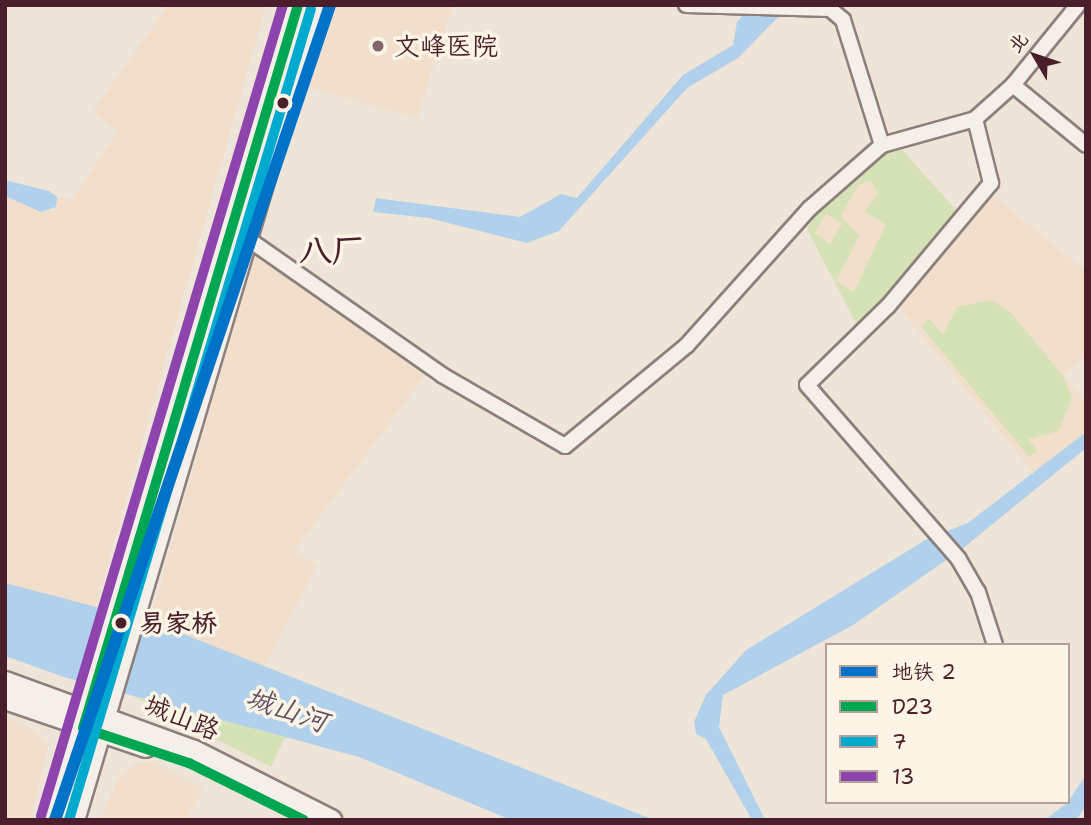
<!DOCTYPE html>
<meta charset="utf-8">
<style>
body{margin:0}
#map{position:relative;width:1091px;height:825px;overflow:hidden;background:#eee4d8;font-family:"Shantell Sans","LXGW WenKai TC",sans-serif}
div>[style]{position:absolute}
.built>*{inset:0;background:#f1decb}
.green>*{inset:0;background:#d4e2b6}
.water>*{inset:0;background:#b1d0eb}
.roads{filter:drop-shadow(2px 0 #8c7f7c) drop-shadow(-2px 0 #8c7f7c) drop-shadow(0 2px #8c7f7c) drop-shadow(0 -2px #8c7f7c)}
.minor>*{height:14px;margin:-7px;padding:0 7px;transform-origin:7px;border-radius:7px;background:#f4f0e9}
.secondary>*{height:21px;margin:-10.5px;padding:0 10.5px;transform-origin:10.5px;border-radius:10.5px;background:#f4f0e9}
.bus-1>*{height:10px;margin:-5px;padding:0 5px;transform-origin:5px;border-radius:5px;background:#00a651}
.bus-2>*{height:10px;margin:-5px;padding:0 5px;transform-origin:5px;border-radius:5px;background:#00a9ce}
.bus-3>*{height:10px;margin:-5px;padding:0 5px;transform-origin:5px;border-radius:5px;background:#8e44ad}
.metro-1>*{height:12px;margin:-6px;padding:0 6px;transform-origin:6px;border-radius:6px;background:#0072c8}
.dots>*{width:19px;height:19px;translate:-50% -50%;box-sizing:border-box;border:4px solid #fcf5e5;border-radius:50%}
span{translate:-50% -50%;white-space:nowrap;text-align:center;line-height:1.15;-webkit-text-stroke:7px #fcf5e5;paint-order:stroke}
.poi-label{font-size:26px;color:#4a1f2b}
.left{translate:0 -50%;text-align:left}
.stop-label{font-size:26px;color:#4a1f2b;font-weight:700}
.street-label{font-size:26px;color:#4a1f2b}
.water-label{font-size:28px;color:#615267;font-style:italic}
.district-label{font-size:33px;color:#4a1f2b;font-weight:700}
.frame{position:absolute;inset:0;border:7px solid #4a1f2b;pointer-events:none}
.legend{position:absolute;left:825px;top:643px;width:245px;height:161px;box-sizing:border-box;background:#fcf5e5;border:2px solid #b59f9b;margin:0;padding:9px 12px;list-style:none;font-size:21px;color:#4a1f2b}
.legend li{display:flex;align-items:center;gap:14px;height:35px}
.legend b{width:35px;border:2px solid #b59f9b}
.north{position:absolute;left:1000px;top:21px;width:70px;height:70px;-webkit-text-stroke:5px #fcf5e5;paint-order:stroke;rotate:309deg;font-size:19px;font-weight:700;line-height:28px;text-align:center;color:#4a1f2b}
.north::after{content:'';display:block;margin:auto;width:24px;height:32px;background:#4a1f2b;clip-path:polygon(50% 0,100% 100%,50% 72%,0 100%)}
</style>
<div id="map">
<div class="built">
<i style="clip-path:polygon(168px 5px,266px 5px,95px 609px,5px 583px,5px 196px,52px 213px,57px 197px,72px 199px,118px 132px,93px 111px)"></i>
<i style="clip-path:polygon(329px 5px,453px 5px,417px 118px,304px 86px)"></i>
<i style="clip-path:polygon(902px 150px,957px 211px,858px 327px,807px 229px,819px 209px)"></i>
<i style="clip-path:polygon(992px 195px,1086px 271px,1086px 355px,1063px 375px,1086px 402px,1086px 432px,1034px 473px,897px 305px)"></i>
<i style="clip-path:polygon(255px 250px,430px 368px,293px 553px,317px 565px,264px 667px,150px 621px)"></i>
<i style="clip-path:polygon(5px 718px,30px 728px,48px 746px,30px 820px,5px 820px)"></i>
<i style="clip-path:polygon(138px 762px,154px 762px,203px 789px,185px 820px,100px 820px,117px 781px)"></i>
</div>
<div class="green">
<i style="clip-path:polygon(evenodd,902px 150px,957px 211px,858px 327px,807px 229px,819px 209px,881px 154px,902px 150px,871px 181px,878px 193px,865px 212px,886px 224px,854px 292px,836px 281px,859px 236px,841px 216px,858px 185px,871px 181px,902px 150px,826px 214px,842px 224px,830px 244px,814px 233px,826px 214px)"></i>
<i style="clip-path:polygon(992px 300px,1011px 313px,1063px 376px,1072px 397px,1058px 431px,1028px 439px,1037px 451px,1029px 457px,921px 326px,929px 319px,943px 335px,957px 307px)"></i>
<i style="clip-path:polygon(134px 697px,285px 737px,271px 767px)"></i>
</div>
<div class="water">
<i style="clip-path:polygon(752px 5px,790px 5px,738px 58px,687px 88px,559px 231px,527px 243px,429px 218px,373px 212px,376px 198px,520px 217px,561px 194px,577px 198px,683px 75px,733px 45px,737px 22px)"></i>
<i style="clip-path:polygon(5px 180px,49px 191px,57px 197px,56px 207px,41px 212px,5px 196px)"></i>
<i style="clip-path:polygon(1086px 432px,1086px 448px,962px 549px,853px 625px,723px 695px,719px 727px,765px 820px,752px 820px,706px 739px,696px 734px,694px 722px,706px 695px,746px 650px,927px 539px,968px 523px)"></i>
<i style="clip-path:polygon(5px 583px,150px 621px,654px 820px,511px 820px,359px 757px,67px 678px,5px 656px)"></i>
<i style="clip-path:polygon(1086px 775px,1086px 806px,1076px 820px,1045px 820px,1068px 802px)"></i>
</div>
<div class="roads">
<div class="minor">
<i style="left:686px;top:5px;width:144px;rotate:1.6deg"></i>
<i style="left:830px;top:9px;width:17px;rotate:40deg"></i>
<i style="left:843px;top:20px;width:131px;rotate:72.7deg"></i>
<i style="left:1013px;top:85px;width:94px;rotate:39.4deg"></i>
<i style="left:975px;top:119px;width:66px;rotate:76deg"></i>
<i style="left:991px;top:183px;width:160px;rotate:129.9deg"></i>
<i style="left:888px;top:306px;width:113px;rotate:135.7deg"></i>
<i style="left:807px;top:385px;width:230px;rotate:48.9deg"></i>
<i style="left:958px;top:558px;width:39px;rotate:60deg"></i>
<i style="left:978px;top:592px;width:56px;rotate:72.2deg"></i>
<i style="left:241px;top:234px;width:246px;rotate:35deg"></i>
<i style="left:442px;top:375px;width:142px;rotate:30deg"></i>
<i style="left:565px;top:446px;width:158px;rotate:-39.6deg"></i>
<i style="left:687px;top:345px;width:183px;rotate:-48.1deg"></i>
<i style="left:809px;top:209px;width:97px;rotate:-41.2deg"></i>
<i style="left:882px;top:145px;width:97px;rotate:-15.6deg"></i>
<i style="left:975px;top:119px;width:51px;rotate:-41.8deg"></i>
<i style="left:1013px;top:85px;width:103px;rotate:-50.9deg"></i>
</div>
<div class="secondary">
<i style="left:5px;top:682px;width:201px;rotate:20.1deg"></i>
<i style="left:194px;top:751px;width:153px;rotate:26.9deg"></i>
<i style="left:5px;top:698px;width:148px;rotate:18.9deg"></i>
<i style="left:54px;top:820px;width:851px;rotate:-73.33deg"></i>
<i style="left:73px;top:820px;width:850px;rotate:-73.46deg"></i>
</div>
</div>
<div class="bus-1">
<i style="left:298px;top:5px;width:754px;rotate:106.56deg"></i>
<i style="left:83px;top:728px;width:112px;rotate:18.3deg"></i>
<i style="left:189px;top:763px;width:128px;rotate:26.4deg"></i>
</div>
<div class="bus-2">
<i style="left:69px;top:820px;width:846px;rotate:-73.39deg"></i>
</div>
<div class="bus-3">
<i style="left:41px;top:816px;width:846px;rotate:-73.39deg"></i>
</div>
<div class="metro-1">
<i style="left:55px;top:820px;width:860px;rotate:-71.35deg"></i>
</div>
<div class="dots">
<i style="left:378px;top:46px;background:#836468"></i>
<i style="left:283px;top:103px;background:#4a1f2b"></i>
<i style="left:121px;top:623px;background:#4a1f2b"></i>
</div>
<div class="poi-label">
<span class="left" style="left:394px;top:46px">文峰医院</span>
</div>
<div class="stop-label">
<span class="left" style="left:139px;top:623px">易家桥</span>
</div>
<div class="street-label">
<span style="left:182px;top:717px;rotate:22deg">城山路</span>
</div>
<div class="water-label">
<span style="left:287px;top:709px;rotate:19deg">城山河</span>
</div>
<div class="district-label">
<span style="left:332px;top:251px">八厂</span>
</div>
<div class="frame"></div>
<ul class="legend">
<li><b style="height:9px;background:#0072c8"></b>地铁 2</li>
<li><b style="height:9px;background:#00a651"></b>D23</li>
<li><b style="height:9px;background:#00a9ce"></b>7</li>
<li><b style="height:9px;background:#8e44ad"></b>13</li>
</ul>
<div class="north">北</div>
</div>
